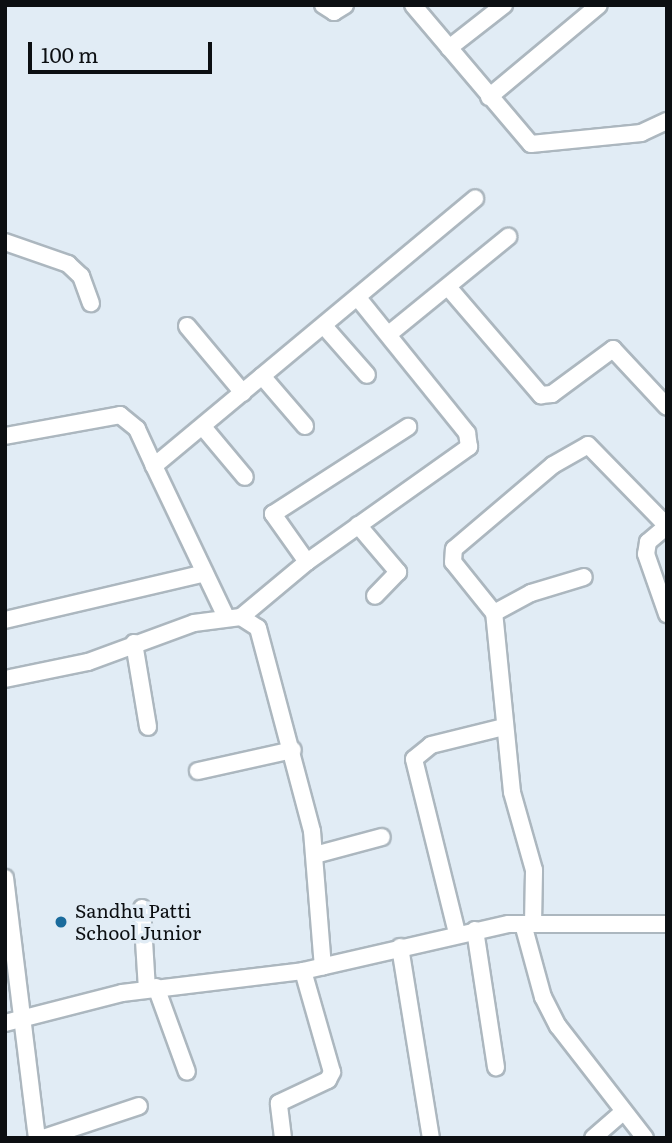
<!DOCTYPE html>
<style>
body{margin:0}
#map{position:relative;width:672px;height:1143px;overflow:hidden;background:#e1ecf5;font-family:Literata,serif}
div>[style]{position:absolute}
.roads{filter:drop-shadow(2px 0 #acb7bf) drop-shadow(-2px 0 #acb7bf) drop-shadow(0 2px #acb7bf) drop-shadow(0 -2px #acb7bf)}
.minor>*{height:16px;margin:-8px;padding:0 8px;transform-origin:8px;border-radius:8px;background:#fff}
.dots>*{width:19px;height:19px;translate:-50% -50%;box-sizing:border-box;border:4px solid #e1ecf5;border-radius:50%}
span{translate:-50% -50%;white-space:nowrap;text-align:center;line-height:1.15;-webkit-text-stroke:7px #e1ecf5;paint-order:stroke}
.poi-label{font-size:19px;color:#0c0f12}
.left{translate:0 -50%;text-align:left}
.frame{position:absolute;inset:0;border:7px solid #0c0f12;pointer-events:none}
.scale{position:absolute;left:28px;top:42px;width:184px;height:32px;box-sizing:border-box;border:4px solid #0c0f12;border-top:0;padding-left:9px;font-size:21px;line-height:24px;white-space:nowrap;color:#0c0f12;-webkit-text-stroke:5px #e1ecf5;paint-order:stroke}
</style>
<div id="map">
<div class="roads">
<div class="minor">
<i style="left:323px;top:5px;width:13px;rotate:32deg"></i>
<i style="left:334px;top:12px;width:13px;rotate:-32deg"></i>
<i style="left:413px;top:5px;width:182px;rotate:49.7deg"></i>
<i style="left:531px;top:144px;width:111px;rotate:-5.7deg"></i>
<i style="left:641px;top:133px;width:29px;rotate:-25deg"></i>
<i style="left:449px;top:48px;width:70px;rotate:-38deg"></i>
<i style="left:489px;top:97px;width:143px;rotate:-39.9deg"></i>
<i style="left:5px;top:242px;width:67px;rotate:19.2deg"></i>
<i style="left:68px;top:264px;width:18px;rotate:43deg"></i>
<i style="left:81px;top:276px;width:29px;rotate:70deg"></i>
<i style="left:448px;top:287px;width:143px;rotate:49.3deg"></i>
<i style="left:541px;top:395px;width:11px;rotate:-5deg"></i>
<i style="left:552px;top:394px;width:76px;rotate:-36.4deg"></i>
<i style="left:613px;top:349px;width:79px;rotate:47deg"></i>
<i style="left:187px;top:326px;width:87px;rotate:50.1deg"></i>
<i style="left:324px;top:326px;width:65px;rotate:48.7deg"></i>
<i style="left:389px;top:334px;width:154px;rotate:-39.2deg"></i>
<i style="left:262px;top:376px;width:66px;rotate:49.3deg"></i>
<i style="left:203px;top:427px;width:65px;rotate:50deg"></i>
<i style="left:5px;top:436px;width:117px;rotate:-10.3deg"></i>
<i style="left:120px;top:415px;width:22px;rotate:39deg"></i>
<i style="left:137px;top:429px;width:41px;rotate:65.3deg"></i>
<i style="left:154px;top:466px;width:418px;rotate:-39.8deg"></i>
<i style="left:154px;top:466px;width:167px;rotate:64.5deg"></i>
<i style="left:358px;top:525px;width:62px;rotate:49.6deg"></i>
<i style="left:398px;top:572px;width:33px;rotate:134deg"></i>
<i style="left:307px;top:562px;width:59px;rotate:-125.3deg"></i>
<i style="left:273px;top:514px;width:161px;rotate:-32.8deg"></i>
<i style="left:494px;top:613px;width:42px;rotate:-28.4deg"></i>
<i style="left:531px;top:593px;width:55px;rotate:-16.8deg"></i>
<i style="left:241px;top:617px;width:86px;rotate:-39.8deg"></i>
<i style="left:307px;top:562px;width:199px;rotate:-35.4deg"></i>
<i style="left:469px;top:447px;width:14px;rotate:-98deg"></i>
<i style="left:467px;top:433px;width:174px;rotate:-128.9deg"></i>
<i style="left:5px;top:620px;width:205px;rotate:-13.2deg"></i>
<i style="left:134px;top:643px;width:85px;rotate:80.5deg"></i>
<i style="left:5px;top:679px;width:85px;rotate:-11.6deg"></i>
<i style="left:88px;top:662px;width:113px;rotate:-20.2deg"></i>
<i style="left:194px;top:623px;width:47px;rotate:-7.3deg"></i>
<i style="left:241px;top:617px;width:20px;rotate:33deg"></i>
<i style="left:258px;top:628px;width:210px;rotate:75.1deg"></i>
<i style="left:312px;top:831px;width:136px;rotate:85.4deg"></i>
<i style="left:198px;top:771px;width:97px;rotate:-12.5deg"></i>
<i style="left:315px;top:855px;width:69px;rotate:-15deg"></i>
<i style="left:5px;top:878px;width:262px;rotate:83deg"></i>
<i style="left:142px;top:908px;width:81px;rotate:86.5deg"></i>
<i style="left:523px;top:924px;width:76px;rotate:74.7deg"></i>
<i style="left:543px;top:997px;width:33px;rotate:63deg"></i>
<i style="left:558px;top:1026px;width:142px;rotate:52.2deg"></i>
<i style="left:533px;top:924px;width:54px;rotate:-88.9deg"></i>
<i style="left:534px;top:870px;width:81px;rotate:-105.8deg"></i>
<i style="left:512px;top:792px;width:180px;rotate:-95.7deg"></i>
<i style="left:494px;top:613px;width:65px;rotate:-128.8deg"></i>
<i style="left:453px;top:562px;width:13px;rotate:-86deg"></i>
<i style="left:454px;top:549px;width:130px;rotate:-40.3deg"></i>
<i style="left:553px;top:465px;width:40px;rotate:-29.7deg"></i>
<i style="left:588px;top:445px;width:113px;rotate:45.7deg"></i>
<i style="left:667px;top:526px;width:25px;rotate:140deg"></i>
<i style="left:648px;top:542px;width:12px;rotate:99deg"></i>
<i style="left:646px;top:554px;width:64px;rotate:70.7deg"></i>
<i style="left:475px;top:930px;width:139px;rotate:81.3deg"></i>
<i style="left:457px;top:933px;width:179px;rotate:-103.9deg"></i>
<i style="left:414px;top:759px;width:22px;rotate:-39deg"></i>
<i style="left:431px;top:745px;width:75px;rotate:-13.9deg"></i>
<i style="left:400px;top:947px;width:193px;rotate:80.8deg"></i>
<i style="left:156px;top:987px;width:90px;rotate:70deg"></i>
<i style="left:5px;top:1023px;width:121px;rotate:-14.4deg"></i>
<i style="left:122px;top:993px;width:182px;rotate:-6.9deg"></i>
<i style="left:303px;top:971px;width:211px;rotate:-12.9deg"></i>
<i style="left:509px;top:924px;width:158px"></i>
<i style="left:43px;top:1138px;width:101px;rotate:-18.4deg"></i>
<i style="left:283px;top:1138px;width:35px;rotate:-97deg"></i>
<i style="left:279px;top:1103px;width:54px;rotate:-25.1deg"></i>
<i style="left:328px;top:1080px;width:9px;rotate:-63deg"></i>
<i style="left:332px;top:1072px;width:105px;rotate:-106deg"></i>
<i style="left:593px;top:1138px;width:40px;rotate:-41deg"></i>
</div>
</div>
<div class="dots">
<i style="left:61px;top:922px;background:#1a6b9c"></i>
</div>
<div class="poi-label">
<span class="left" style="left:75px;top:922px">Sandhu Patti<br>School Junior</span>
</div>
<div class="frame"></div>
<div class="scale">100 m</div>
</div>
